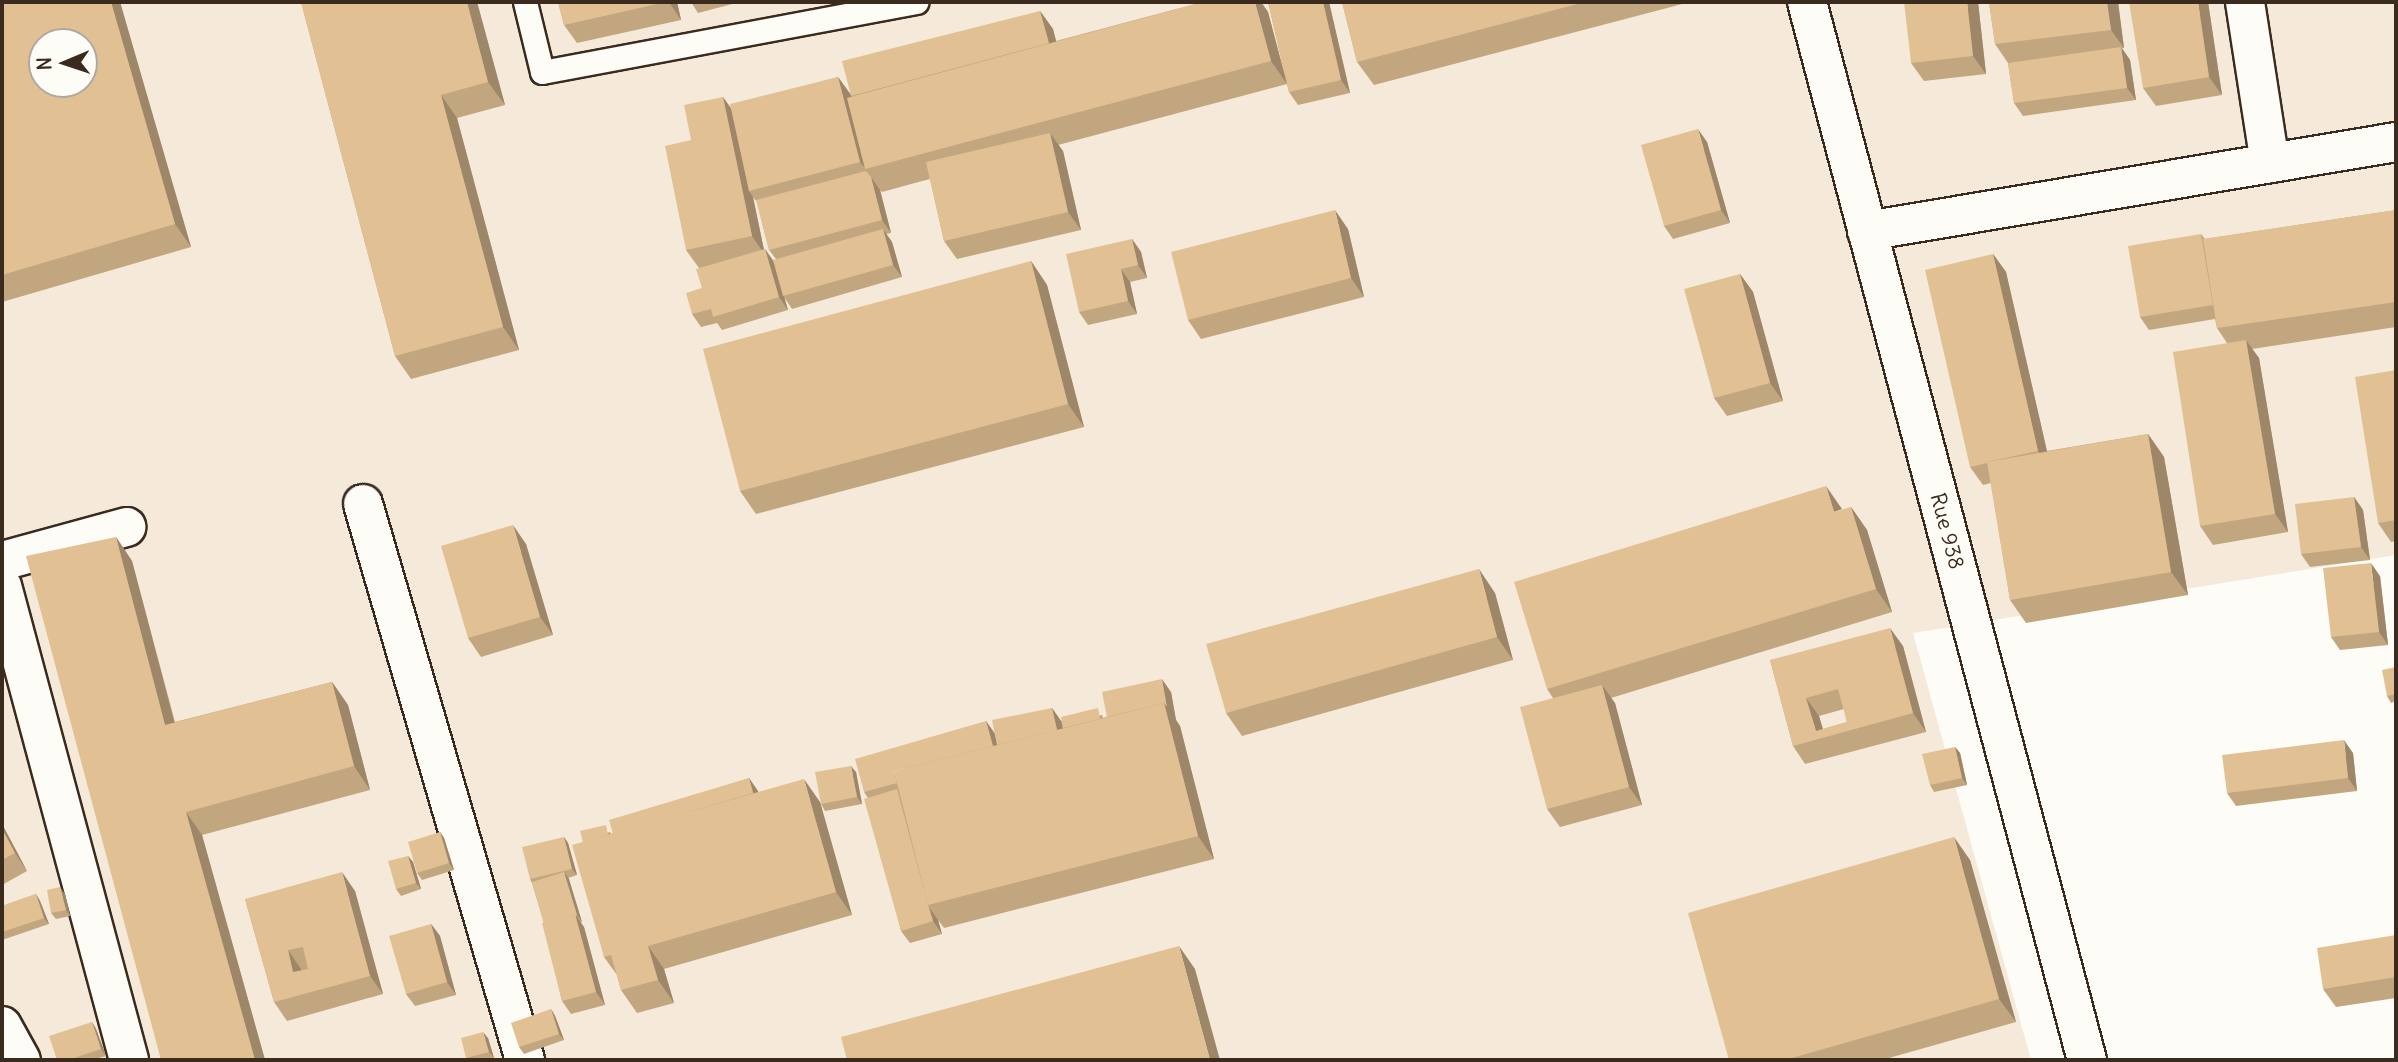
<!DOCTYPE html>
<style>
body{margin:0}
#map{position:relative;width:2398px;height:1062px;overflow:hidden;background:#fdfcf7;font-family:Delius,sans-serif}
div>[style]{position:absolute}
.built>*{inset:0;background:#f5ead9}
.roads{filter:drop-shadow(2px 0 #3b2a1e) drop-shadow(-2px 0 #3b2a1e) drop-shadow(0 2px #3b2a1e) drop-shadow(0 -2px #3b2a1e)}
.lane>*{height:23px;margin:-11.5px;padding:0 11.5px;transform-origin:11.5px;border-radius:11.5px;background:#fdfcf7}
.street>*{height:38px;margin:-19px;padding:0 19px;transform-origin:19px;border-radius:19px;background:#fdfcf7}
.wall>*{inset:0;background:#c2a67f}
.shaded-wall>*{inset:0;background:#9e8768}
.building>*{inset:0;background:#e1c194}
span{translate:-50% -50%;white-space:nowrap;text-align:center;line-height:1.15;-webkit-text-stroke:5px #fdfcf7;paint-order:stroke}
.street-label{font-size:21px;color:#3b2a1e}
.frame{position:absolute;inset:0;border:4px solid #3b2a1e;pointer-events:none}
.north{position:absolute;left:28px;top:28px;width:70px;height:70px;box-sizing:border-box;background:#fdfcf7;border:2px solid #afa8a0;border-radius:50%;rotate:268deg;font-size:19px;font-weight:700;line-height:28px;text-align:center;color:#3b2a1e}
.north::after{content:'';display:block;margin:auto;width:24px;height:32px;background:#3b2a1e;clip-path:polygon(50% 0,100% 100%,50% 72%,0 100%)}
</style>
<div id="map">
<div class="built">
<i style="clip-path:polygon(evenodd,2px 2px,2396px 2px,2396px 555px,1913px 633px,2031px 1060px,2px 1060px,2px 2px,42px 42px,84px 42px,84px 84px,42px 84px,42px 42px)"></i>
</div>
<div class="roads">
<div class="lane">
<i style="left:525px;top:2px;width:72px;rotate:76.3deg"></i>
<i style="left:542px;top:72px;width:381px;rotate:-10.6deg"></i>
</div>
<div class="street">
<i style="left:1807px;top:2px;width:1094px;rotate:75.18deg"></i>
<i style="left:2245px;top:2px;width:163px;rotate:81.2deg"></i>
<i style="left:1867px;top:231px;width:536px;rotate:-9.55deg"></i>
<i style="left:363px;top:504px;width:579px;rotate:73.76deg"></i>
<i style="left:2px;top:561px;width:129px;rotate:-15.3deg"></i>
<i style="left:2px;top:586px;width:491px;rotate:75deg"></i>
<i style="left:2px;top:1026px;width:39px;rotate:61deg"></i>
</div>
</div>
<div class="wall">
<i style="clip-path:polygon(2px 2px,120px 2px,191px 247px,2px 302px)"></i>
<i style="clip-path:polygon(301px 2px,477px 2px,505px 105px,457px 118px,519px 350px,411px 379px,395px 356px)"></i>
<i style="clip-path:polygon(558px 2px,677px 2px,681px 20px,577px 43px,564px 25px)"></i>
<i style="clip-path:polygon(691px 2px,740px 2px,698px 13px)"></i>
<i style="clip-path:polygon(evenodd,1203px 2px,1261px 2px,1268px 12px,1286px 80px,1268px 2px,1329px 2px,1350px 93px,1298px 105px,1289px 92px,1287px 84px,1058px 145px,1063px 151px,1081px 230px,957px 259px,944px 241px,930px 179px,882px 192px,880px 190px,891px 233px,886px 234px,892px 242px,902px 277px,792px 309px,784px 297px,788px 310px,722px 330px,717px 323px,701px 327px,692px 314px,702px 288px,699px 268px,686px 250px,691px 140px,723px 97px,731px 108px,838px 77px,851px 95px,1040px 11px,1053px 29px,1056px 41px,1203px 2px,753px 197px,757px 202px,769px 250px,776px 259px,774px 262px,765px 249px,764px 250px,753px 197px)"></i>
<i style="clip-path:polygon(1342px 2px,1690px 2px,1374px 85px,1357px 62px)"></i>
<i style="clip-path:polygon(1978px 2px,1986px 74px,1924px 81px,1911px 63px)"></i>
<i style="clip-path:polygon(1989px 2px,2118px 2px,2124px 48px,2122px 48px,2130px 60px,2136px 100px,2023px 116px,2014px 103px,2008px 63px,1995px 44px)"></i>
<i style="clip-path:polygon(2208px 2px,2222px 95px,2156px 106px,2143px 88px)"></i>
<i style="clip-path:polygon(1707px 142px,1730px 223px,1673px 239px,1664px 226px)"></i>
<i style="clip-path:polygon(2396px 210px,2396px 327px,2252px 349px,2259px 358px,2288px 532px,2213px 545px,2200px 526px,2227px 343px,2217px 328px,2215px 319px,2149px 330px,2140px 317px,2201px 234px,2205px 239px)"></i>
<i style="clip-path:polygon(1348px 229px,1364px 297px,1201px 339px,1188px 320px)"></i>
<i style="clip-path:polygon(1132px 239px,1141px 252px,1147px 278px,1130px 282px,1137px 314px,1088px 325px,1079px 312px)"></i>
<i style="clip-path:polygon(1993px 254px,2006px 272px,2047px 451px,2148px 434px,2164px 457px,2188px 595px,2026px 623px,2010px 600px,1991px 483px,1983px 485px,1970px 467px)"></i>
<i style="clip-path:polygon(1031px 261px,1047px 285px,1084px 427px,756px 514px,740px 491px)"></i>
<i style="clip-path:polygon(1740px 274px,1753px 292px,1783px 401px,1727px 416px,1714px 398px)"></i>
<i style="clip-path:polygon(2396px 370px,2396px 541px,2391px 542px,2378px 523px)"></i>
<i style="clip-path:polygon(2354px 497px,2363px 510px,2370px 560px,2310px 567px,2301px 554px)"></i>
<i style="clip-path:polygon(1851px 507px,1867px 530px,1892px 612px,1611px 698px,1615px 703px,1642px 805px,1560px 827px,1547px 809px,1553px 698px,1547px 689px)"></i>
<i style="clip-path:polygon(116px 537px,132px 561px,175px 722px,332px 682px,348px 705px,370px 790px,202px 835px,265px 1060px,161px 1060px)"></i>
<i style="clip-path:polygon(526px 544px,553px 635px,481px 657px,468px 638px)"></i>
<i style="clip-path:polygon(2380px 576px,2388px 645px,2340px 650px,2331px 637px)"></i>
<i style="clip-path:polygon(1495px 593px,1513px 660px,1242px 736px,1226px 713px)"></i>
<i style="clip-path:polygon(evenodd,1903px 646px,1926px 732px,1805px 764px,1793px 746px,1770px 660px,1903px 646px,1844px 709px,1847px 722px,1823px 729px,1819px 716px,1844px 709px)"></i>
<i style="clip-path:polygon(2396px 667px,2396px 701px,2391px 703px,2387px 696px)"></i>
<i style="clip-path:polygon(1171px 692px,1176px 720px,1180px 726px,1214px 859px,944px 928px,938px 920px,942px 934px,910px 943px,901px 931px,868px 798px,864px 792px,986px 721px,995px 734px,996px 740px,1052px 708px,1061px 721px,1102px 715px,1103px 718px)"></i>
<i style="clip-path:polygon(1955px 747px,1960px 753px,1967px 785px,1934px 792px,1930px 785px)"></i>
<i style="clip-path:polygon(2353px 753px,2357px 791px,2236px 806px,2227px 793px)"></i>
<i style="clip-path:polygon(856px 772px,862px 804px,825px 811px,821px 804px)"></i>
<i style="clip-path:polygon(749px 778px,758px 792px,820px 802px,852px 915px,664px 969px,674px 1003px,637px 1013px,621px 990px,617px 975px,604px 957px,582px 842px,610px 832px,611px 834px)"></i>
<i style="clip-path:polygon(2px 824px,27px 871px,2px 885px)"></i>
<i style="clip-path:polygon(440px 832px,444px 838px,454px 870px,422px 880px,417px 873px)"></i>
<i style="clip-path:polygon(564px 837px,568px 843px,577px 875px,568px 878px,582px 922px,580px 922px,584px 927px,605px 1005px,571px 1014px,562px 1001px,544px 923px,532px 883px,530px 879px)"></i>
<i style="clip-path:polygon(408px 856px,413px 862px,421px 889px,401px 896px,396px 889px)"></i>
<i style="clip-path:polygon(1970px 860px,2016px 1022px,1882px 1060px,1729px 1060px)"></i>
<i style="clip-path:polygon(355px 891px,383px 994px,287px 1021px,274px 1002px,245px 899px)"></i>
<i style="clip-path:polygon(36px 894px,40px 901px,49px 924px,2px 940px,2px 906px)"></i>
<i style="clip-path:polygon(65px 894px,70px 916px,56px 919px,51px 913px)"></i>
<i style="clip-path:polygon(431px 924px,440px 936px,456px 995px,415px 1006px,406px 994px)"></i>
<i style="clip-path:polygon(2396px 935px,2396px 998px,2336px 1007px,2323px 989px)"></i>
<i style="clip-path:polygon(551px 1009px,555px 1016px,564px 1040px,524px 1054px,519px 1047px)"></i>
<i style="clip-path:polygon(92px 1022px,96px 1029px,106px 1056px,92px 1060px,57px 1060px)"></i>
<i style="clip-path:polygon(488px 1038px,494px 1058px,486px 1060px,468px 1060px,466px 1058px)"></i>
</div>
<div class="shaded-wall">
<i style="clip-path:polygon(111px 2px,120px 2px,191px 247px,175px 224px)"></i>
<i style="clip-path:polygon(467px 2px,477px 2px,505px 105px,488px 82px)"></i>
<i style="clip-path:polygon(669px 2px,677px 2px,681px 20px)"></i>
<i style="clip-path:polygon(1255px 2px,1261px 2px,1268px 12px,1287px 84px,1271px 61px)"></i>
<i style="clip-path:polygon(1323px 2px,1329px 2px,1350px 93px,1341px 80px)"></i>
<i style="clip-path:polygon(1967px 2px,1978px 2px,1986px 74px,1973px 56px)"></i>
<i style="clip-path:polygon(2107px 2px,2118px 2px,2124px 48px,2111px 30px)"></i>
<i style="clip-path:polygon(2198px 2px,2208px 2px,2222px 95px,2209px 77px)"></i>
<i style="clip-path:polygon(1040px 11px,1053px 29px,1062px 64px,1049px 45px)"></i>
<i style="clip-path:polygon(2121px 47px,2130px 60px,2136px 100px,2127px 88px)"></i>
<i style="clip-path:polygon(838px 77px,851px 95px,866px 169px,860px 162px)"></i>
<i style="clip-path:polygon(441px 95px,457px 118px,519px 350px,503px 327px)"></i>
<i style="clip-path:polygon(723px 97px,736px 116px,749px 191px,753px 197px,765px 255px,752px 236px)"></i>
<i style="clip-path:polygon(1698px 129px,1707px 142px,1730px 223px,1721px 210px)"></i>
<i style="clip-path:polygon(1050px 133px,1063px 151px,1081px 230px,1068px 212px)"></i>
<i style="clip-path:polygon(871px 177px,880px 190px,891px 233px,882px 220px)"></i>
<i style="clip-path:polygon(1335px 210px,1348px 229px,1364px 297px,1351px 278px)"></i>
<i style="clip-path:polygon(883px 229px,892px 242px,902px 277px,893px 265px)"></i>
<i style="clip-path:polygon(1132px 239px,1141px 252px,1147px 278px,1138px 265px)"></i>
<i style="clip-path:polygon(765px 249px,774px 262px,788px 310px,779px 297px)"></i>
<i style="clip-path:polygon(1993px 254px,2006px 272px,2051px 469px,2038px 451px)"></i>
<i style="clip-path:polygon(1031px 261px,1047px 285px,1084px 427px,1068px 404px)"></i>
<i style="clip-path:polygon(1121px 269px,1130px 282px,1137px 314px,1128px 301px)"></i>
<i style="clip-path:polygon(1740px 274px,1753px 292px,1783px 401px,1770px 383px)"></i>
<i style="clip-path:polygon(2246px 340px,2259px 358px,2288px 532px,2275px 514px)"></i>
<i style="clip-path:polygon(2148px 434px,2164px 457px,2188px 595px,2171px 572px)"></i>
<i style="clip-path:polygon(1826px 486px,1842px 509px,1834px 512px)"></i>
<i style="clip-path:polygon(2354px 497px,2363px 510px,2370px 560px,2361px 547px)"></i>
<i style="clip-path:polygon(1851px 507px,1867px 530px,1892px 612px,1876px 589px)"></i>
<i style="clip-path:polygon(513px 525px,526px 544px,553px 635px,540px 617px)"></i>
<i style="clip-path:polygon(116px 537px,132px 561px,181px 748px,165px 725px)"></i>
<i style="clip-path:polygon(2371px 563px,2380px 576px,2388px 645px,2379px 632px)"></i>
<i style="clip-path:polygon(1479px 569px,1495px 593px,1513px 660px,1497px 637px)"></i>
<i style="clip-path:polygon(1890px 628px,1903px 646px,1926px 732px,1913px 713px)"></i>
<i style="clip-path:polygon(1162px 679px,1171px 692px,1176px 720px,1180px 726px,1214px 859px,1198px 836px,1164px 703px)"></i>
<i style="clip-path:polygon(332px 682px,348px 705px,370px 790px,354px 766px)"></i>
<i style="clip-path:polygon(1602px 685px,1615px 703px,1642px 805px,1629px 787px)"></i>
<i style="clip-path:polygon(1806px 698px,1819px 716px,1825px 737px,1816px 731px)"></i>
<i style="clip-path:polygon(1052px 708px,1061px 721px,1068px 751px,1059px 738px)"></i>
<i style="clip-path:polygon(986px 721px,995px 734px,999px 750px,995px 754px)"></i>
<i style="clip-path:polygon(2344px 740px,2353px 753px,2357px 791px,2348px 778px)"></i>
<i style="clip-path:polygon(1955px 747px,1960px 753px,1967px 785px,1962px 778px)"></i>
<i style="clip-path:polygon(851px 766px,856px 772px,862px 804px,857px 797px)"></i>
<i style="clip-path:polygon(749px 778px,758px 791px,765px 814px,756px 802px)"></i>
<i style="clip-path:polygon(804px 779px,820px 802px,852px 915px,836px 892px)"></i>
<i style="clip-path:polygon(186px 812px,202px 835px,265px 1060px,255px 1060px)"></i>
<i style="clip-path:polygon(2px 824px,27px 871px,15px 853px,2px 829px)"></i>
<i style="clip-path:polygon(440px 832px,444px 838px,454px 870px,449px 863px)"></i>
<i style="clip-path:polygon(564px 837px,568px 843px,577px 875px,572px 869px)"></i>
<i style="clip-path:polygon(1954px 837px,1970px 860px,2016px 1022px,1999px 999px)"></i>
<i style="clip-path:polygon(408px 856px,413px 862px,421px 889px,416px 883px)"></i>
<i style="clip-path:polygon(342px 872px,355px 891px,383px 994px,370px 976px)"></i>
<i style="clip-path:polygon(564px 872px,569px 879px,582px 922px,577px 915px)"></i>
<i style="clip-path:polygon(60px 887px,65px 894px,70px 916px,66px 910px)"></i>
<i style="clip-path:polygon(36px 894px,40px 901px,49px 924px,44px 918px)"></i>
<i style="clip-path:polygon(929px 907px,938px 920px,942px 934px,933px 921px)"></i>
<i style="clip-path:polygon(575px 914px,584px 927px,605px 1005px,596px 992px)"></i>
<i style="clip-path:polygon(431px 924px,440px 936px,456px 995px,447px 982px)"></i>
<i style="clip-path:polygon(648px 946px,664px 969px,674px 1003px,658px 980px)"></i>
<i style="clip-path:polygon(1179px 946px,1195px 969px,1220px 1060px,1210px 1060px)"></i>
<i style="clip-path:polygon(288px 950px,301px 969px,306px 991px,293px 972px)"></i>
<i style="clip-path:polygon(551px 1009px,555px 1016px,564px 1040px,559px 1034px)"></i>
<i style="clip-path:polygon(92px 1022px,96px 1029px,106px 1056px,101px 1049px)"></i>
<i style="clip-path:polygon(483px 1032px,488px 1038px,494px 1058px,489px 1052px)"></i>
</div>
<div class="building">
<i style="clip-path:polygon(evenodd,2px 2px,111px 2px,175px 224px,2px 275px,2px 2px,42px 42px,84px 42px,84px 84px,42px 84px,42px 42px)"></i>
<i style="clip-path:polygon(301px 2px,467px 2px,488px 82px,441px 95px,503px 327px,395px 356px)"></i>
<i style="clip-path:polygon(558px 2px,666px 2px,564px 25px)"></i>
<i style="clip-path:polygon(1203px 2px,1255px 2px,1271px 61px,865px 169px,847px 98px)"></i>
<i style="clip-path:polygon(1268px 2px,1323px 2px,1341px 80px,1289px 92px)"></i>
<i style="clip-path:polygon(1342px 2px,1585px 2px,1357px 62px)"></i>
<i style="clip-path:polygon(1904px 2px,1967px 2px,1973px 56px,1911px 63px)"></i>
<i style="clip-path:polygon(1989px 2px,2107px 2px,2111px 30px,1995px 44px)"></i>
<i style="clip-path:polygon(2129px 2px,2198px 2px,2209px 77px,2143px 88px)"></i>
<i style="clip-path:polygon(1040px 11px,1049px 43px,851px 96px,842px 61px)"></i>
<i style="clip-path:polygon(2121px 47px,2127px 88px,2014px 103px,2008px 63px)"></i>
<i style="clip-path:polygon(838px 77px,860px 162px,749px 191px,730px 104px)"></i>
<i style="clip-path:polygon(723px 97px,752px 236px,686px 250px,665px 146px,691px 140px,684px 105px)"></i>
<i style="clip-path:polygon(1698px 129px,1721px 210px,1664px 226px,1641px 145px)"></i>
<i style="clip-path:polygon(1050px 133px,1068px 212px,944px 241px,926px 162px)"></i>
<i style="clip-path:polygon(866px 171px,871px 177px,882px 220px,769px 250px,756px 200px)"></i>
<i style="clip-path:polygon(1335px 210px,1351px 278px,1188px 320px,1171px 252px)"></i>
<i style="clip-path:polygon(2396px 210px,2396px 302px,2217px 328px,2203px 239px)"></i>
<i style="clip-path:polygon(883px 229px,893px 265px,783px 296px,773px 260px)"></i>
<i style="clip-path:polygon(2201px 234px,2213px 305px,2140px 317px,2128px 246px)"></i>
<i style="clip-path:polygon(1132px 239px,1138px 265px,1121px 269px,1128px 301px,1079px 312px,1066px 254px)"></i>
<i style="clip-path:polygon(765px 249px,779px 297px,713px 317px,711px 309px,692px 314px,686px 293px,702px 288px,696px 269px)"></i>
<i style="clip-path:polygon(1993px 254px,2038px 451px,1987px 462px,1987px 463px,1970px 467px,1925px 270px)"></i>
<i style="clip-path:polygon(1031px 261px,1068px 404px,740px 491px,703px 349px)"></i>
<i style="clip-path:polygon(1740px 274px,1770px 383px,1714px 398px,1684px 289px)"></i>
<i style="clip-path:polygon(2246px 340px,2275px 514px,2200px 526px,2173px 352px)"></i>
<i style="clip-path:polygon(2396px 370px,2396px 520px,2378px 523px,2355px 377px)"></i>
<i style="clip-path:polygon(2148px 434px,2171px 572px,2010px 600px,1987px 462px)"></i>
<i style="clip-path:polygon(1826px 486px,1834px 512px,1851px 507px,1876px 589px,1547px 689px,1514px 582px)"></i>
<i style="clip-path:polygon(2354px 497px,2361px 547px,2301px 554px,2295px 504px)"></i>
<i style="clip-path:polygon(513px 525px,540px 617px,468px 638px,441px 546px)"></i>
<i style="clip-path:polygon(116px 537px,165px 725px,332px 682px,354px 766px,186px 812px,255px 1060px,161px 1060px,26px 556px)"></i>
<i style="clip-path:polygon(2371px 563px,2379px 632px,2331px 637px,2323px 568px)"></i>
<i style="clip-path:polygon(1479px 569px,1497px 637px,1226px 713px,1206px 644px)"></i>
<i style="clip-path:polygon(evenodd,1890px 628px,1913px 713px,1793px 746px,1770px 660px,1890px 628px,1838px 689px,1847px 722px,1816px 731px,1806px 698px,1838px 689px)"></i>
<i style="clip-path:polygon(2396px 667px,2396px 694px,2387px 696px,2382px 670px)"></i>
<i style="clip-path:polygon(1162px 679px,1167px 707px,1164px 703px,1107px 717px,1102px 692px)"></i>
<i style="clip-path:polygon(1602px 685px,1629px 787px,1547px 809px,1520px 707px)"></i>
<i style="clip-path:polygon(1164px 703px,1198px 836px,928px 905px,894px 771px)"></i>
<i style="clip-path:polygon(1052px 708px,1057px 730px,997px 745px,992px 720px)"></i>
<i style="clip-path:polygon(1098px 708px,1100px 719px,1063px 728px,1061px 717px)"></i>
<i style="clip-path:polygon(986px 721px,993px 746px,894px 771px,897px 783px,864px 792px,855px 759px)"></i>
<i style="clip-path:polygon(2344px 740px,2348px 778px,2227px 793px,2222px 755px)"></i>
<i style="clip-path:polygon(1955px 747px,1962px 778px,1930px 785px,1922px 754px)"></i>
<i style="clip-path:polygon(851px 766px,857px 797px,821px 804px,815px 772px)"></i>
<i style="clip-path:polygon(749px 778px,753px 793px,613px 834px,609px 820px)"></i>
<i style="clip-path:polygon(804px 779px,836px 892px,648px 946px,658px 980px,621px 990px,611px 955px,604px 957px,572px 845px)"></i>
<i style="clip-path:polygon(897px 789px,928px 905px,933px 921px,901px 931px,864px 799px)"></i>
<i style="clip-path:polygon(606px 825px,608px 835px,583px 842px,580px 831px)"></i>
<i style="clip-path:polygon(2px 829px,15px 853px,2px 860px)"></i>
<i style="clip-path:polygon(440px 832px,449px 863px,417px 873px,408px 842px)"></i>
<i style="clip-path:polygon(564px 837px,572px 869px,530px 879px,522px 847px)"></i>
<i style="clip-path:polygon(1954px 837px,1999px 999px,1785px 1060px,1729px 1060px,1688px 913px)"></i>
<i style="clip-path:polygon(408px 856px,416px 883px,396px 889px,388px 861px)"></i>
<i style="clip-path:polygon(evenodd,342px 872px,370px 976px,274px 1002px,245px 899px,342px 872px,303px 947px,308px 969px,293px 972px,288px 950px,303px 947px)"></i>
<i style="clip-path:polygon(564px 872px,577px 915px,575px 916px,575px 914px,544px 923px,532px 882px)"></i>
<i style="clip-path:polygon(60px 887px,66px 910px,51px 913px,47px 890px)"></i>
<i style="clip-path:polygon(36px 894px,44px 918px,2px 932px,2px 906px)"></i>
<i style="clip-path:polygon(575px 914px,596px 992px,562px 1001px,542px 923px)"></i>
<i style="clip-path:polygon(431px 924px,447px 982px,406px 994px,389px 936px)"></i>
<i style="clip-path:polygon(2396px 935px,2396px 977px,2323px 989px,2317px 948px)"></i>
<i style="clip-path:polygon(1179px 946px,1210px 1060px,847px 1060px,841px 1037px)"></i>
<i style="clip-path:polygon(551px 1009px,559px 1034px,519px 1047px,511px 1023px)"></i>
<i style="clip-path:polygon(92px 1022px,101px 1049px,68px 1060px,57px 1060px,49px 1036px)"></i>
<i style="clip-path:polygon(483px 1032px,489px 1052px,466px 1058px,461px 1038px)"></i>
</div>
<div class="street-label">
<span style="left:1947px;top:531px;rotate:75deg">Rue 938</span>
</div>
<div class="frame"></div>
<div class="north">N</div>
</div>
